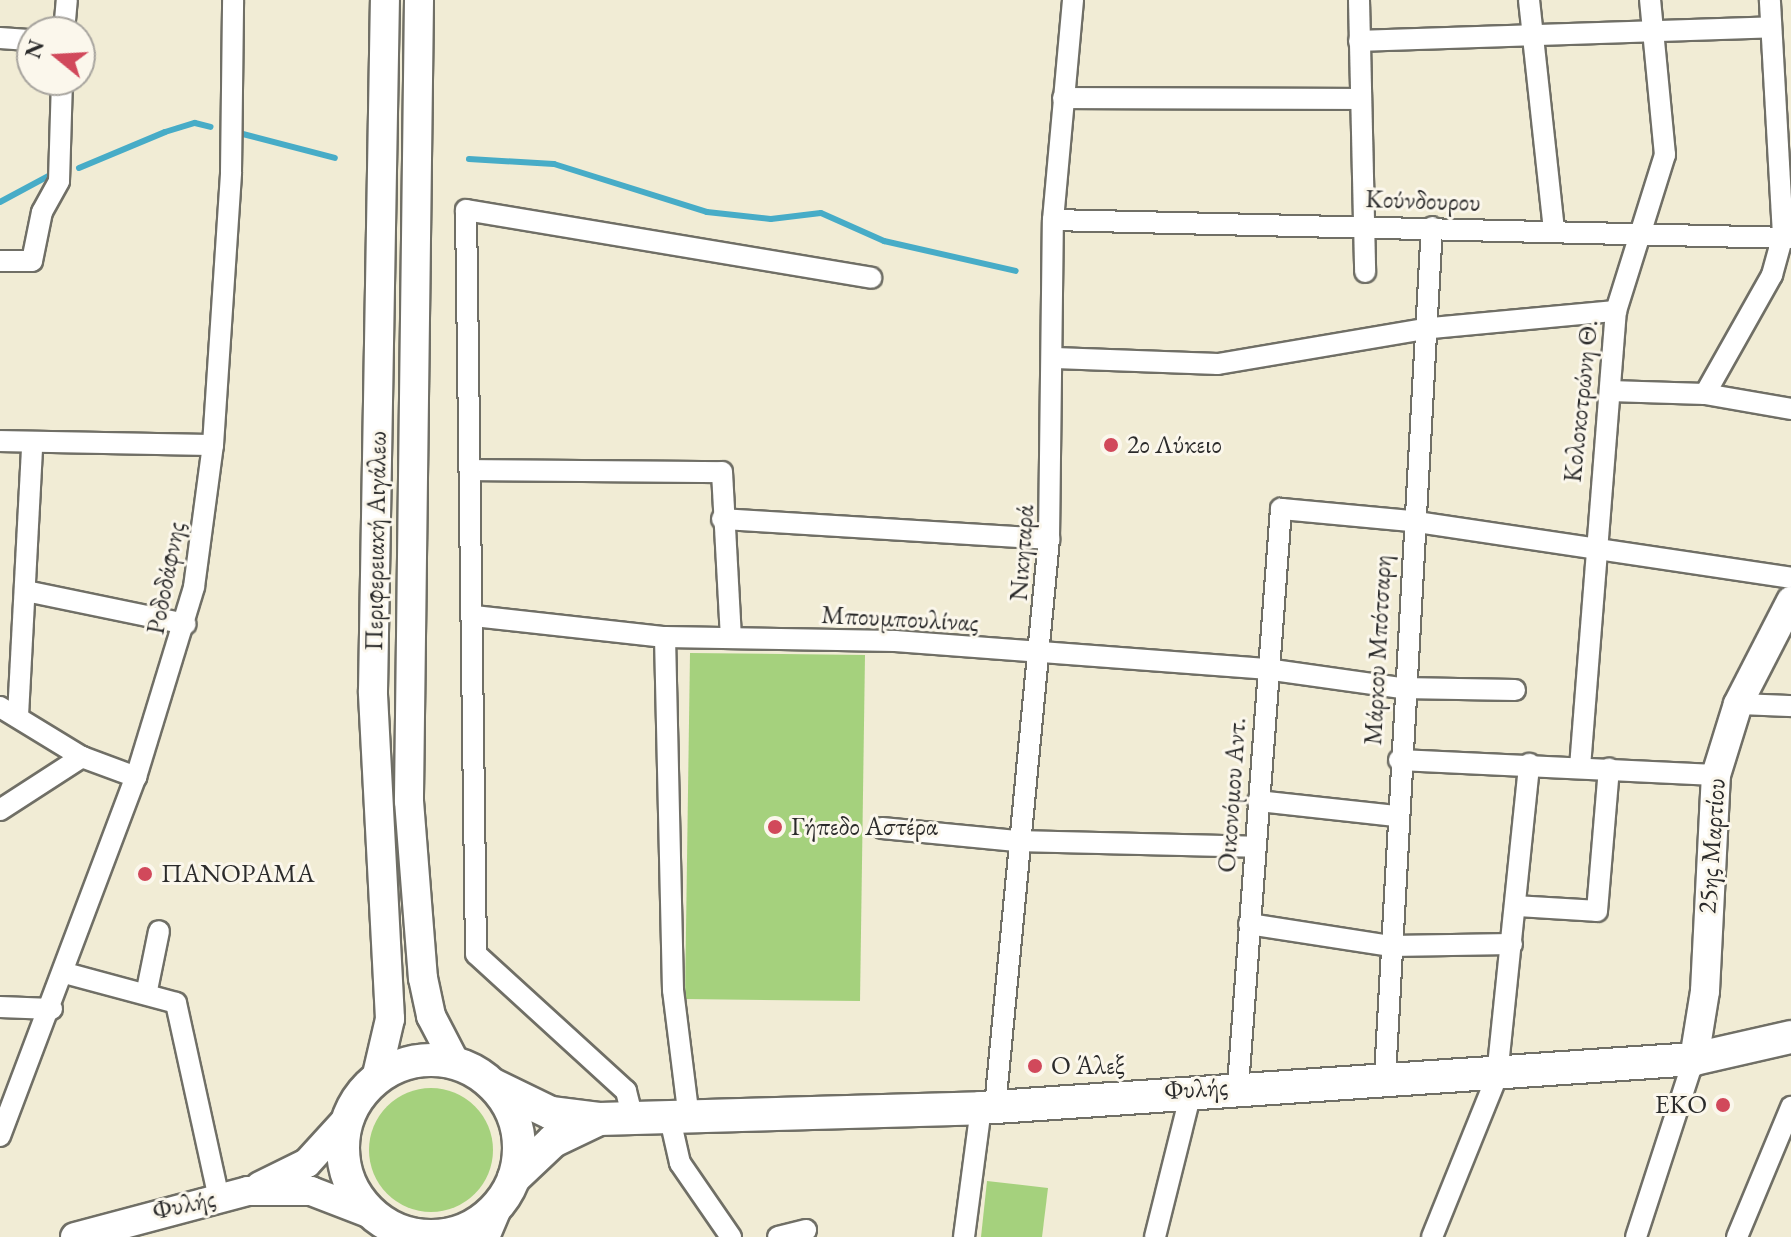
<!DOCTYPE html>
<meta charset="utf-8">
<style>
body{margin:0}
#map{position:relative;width:1791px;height:1237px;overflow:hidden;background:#f1ecd5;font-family:"EB Garamond",serif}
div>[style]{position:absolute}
.green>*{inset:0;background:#a5d17d}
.round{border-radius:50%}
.stream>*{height:6px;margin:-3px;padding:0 3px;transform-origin:3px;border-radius:3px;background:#47acc7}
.roads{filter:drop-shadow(2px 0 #706f66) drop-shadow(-2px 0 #706f66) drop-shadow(0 2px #706f66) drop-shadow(0 -2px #706f66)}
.minor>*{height:20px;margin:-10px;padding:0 10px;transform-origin:10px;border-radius:10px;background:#fff}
.secondary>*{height:28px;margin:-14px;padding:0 14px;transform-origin:14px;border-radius:14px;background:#fff}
.primary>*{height:32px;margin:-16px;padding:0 16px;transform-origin:16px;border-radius:16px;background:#fff}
.primary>.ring{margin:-16px;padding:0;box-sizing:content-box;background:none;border:32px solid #fff;border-radius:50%}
.dots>*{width:22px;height:22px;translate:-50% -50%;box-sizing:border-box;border:4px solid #fbf7ec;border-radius:50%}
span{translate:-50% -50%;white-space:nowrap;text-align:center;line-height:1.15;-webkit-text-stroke:6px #fbf7ec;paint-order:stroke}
.street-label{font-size:26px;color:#2b2b2b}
.poi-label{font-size:26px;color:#2b2b2b}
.left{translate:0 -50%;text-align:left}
.right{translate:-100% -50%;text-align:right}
.north{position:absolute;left:16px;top:16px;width:80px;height:80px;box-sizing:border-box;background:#fbf7ec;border:2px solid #a8a59f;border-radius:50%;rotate:288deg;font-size:22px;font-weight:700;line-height:32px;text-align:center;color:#2b2b2b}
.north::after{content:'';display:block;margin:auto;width:28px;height:36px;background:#d1495b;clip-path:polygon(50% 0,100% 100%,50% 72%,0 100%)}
</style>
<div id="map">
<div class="green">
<i style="clip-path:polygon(690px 653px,865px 655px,860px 1001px,685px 999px)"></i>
<i class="round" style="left:369px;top:1088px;width:124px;height:124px"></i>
<i style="clip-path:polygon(987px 1181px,1048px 1188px,1042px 1237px,981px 1237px)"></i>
</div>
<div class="stream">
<i style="left:239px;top:133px;width:99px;rotate:14.6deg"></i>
<i style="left:469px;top:159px;width:85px;rotate:3.4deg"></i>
<i style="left:554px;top:164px;width:160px;rotate:17.4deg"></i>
<i style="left:707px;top:212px;width:64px;rotate:6.2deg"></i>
<i style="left:771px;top:219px;width:50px;rotate:-6.8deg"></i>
<i style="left:821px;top:213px;width:69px;rotate:24deg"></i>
<i style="left:884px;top:241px;width:135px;rotate:12.8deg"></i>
<i style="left:79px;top:168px;width:93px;rotate:-22.7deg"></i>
<i style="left:165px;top:132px;width:31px;rotate:-17deg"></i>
<i style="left:195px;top:123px;width:16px;rotate:14deg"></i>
<i style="left:0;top:202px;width:61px;rotate:-28.2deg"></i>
</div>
<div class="roads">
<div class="minor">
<i style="left:1359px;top:0;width:272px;rotate:88.7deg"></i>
<i style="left:1529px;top:0;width:232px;rotate:83.8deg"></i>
<i style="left:64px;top:32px;width:32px;rotate:-85deg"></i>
<i style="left:0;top:38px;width:32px;rotate:4deg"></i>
<i style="left:1359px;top:41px;width:412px;rotate:-1.9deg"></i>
<i style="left:1063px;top:98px;width:297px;rotate:0.2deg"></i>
<i style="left:1053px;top:220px;width:738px;rotate:1.4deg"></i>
<i style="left:0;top:261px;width:32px"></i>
<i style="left:32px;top:261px;width:50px;rotate:-78.5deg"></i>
<i style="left:42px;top:212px;width:35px;rotate:-61deg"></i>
<i style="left:59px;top:181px;width:101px;rotate:-88.3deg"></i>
<i style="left:1055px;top:358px;width:163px;rotate:2.1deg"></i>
<i style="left:1218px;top:364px;width:216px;rotate:-9.6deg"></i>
<i style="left:1431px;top:328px;width:186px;rotate:-5.3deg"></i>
<i style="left:1610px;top:391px;width:95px;rotate:1.8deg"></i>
<i style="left:1705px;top:394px;width:87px;rotate:9.9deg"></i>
<i style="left:1705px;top:394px;width:137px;rotate:-60.6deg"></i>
<i style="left:1772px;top:275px;width:41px;rotate:-74.6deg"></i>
<i style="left:1783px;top:235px;width:235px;rotate:-93.2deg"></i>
<i style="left:0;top:441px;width:213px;rotate:1.1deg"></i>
<i style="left:472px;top:470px;width:250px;rotate:0.5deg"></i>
<i style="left:722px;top:472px;width:166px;rotate:86.9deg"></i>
<i style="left:722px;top:519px;width:328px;rotate:3.5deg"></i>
<i style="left:26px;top:591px;width:163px;rotate:11.7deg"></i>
<i style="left:474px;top:616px;width:192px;rotate:6.3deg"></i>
<i style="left:665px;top:637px;width:230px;rotate:1deg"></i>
<i style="left:895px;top:641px;width:372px;rotate:4.3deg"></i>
<i style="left:1266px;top:669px;width:137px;rotate:8deg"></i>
<i style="left:1402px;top:688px;width:113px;rotate:1deg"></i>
<i style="left:665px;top:637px;width:353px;rotate:88.7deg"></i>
<i style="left:673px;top:990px;width:130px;rotate:82.9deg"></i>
<i style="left:1738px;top:704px;width:53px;rotate:2.2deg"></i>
<i style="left:0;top:707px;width:96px;rotate:31.4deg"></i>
<i style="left:82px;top:757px;width:58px;rotate:20.3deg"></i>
<i style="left:18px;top:716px;width:270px;rotate:-87deg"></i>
<i style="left:1399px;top:760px;width:317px;rotate:2.7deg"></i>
<i style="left:1580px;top:767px;width:457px;rotate:-85.5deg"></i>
<i style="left:1616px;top:311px;width:164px;rotate:-72.6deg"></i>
<i style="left:1665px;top:155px;width:156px;rotate:-95.5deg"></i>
<i style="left:1258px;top:801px;width:140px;rotate:6.2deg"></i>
<i style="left:0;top:810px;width:98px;rotate:-32.9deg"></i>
<i style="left:882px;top:828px;width:135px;rotate:5.5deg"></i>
<i style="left:1016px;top:841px;width:239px;rotate:1.4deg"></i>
<i style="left:1516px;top:906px;width:81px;rotate:3.5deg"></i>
<i style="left:1597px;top:911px;width:143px;rotate:-85.2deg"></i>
<i style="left:1249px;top:924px;width:144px;rotate:8.8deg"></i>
<i style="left:1391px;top:946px;width:121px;rotate:-0.9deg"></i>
<i style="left:65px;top:973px;width:115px;rotate:15.1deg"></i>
<i style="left:176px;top:1003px;width:200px;rotate:77.6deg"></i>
<i style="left:147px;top:990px;width:60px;rotate:-78.5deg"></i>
<i style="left:0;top:1007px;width:52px;rotate:2.2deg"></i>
<i style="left:1385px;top:1077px;width:851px;rotate:-86.84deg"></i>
<i style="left:1238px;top:1086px;width:579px;rotate:-85.74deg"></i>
<i style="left:1281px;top:509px;width:131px;rotate:5.3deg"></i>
<i style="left:1411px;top:521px;width:384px;rotate:8.5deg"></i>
<i style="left:995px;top:1107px;width:571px;rotate:-84.57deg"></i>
<i style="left:1049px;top:539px;width:319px;rotate:-89.3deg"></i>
<i style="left:1053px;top:220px;width:221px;rotate:-84.8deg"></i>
<i style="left:633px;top:1119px;width:29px;rotate:-104deg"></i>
<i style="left:626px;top:1091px;width:203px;rotate:-137.6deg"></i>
<i style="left:476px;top:954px;width:744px;rotate:-90.77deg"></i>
<i style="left:466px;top:210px;width:411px;rotate:9.5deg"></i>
<i style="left:670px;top:1119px;width:45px;rotate:77.2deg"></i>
<i style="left:680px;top:1163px;width:90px;rotate:55.4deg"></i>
<i style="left:0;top:1136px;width:384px;rotate:-69.3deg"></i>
<i style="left:136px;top:777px;width:199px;rotate:-73deg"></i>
<i style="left:194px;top:587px;width:143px;rotate:-82.4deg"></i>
<i style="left:213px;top:445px;width:274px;rotate:-86.2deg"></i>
<i style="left:231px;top:172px;width:172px;rotate:-89.3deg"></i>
<i style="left:778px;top:1237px;width:29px;rotate:-14deg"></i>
<i style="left:964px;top:1237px;width:130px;rotate:-82.5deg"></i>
<i style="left:1155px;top:1237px;width:153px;rotate:-76deg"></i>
<i style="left:1432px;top:1237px;width:174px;rotate:-68deg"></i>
<i style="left:1497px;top:1076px;width:314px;rotate:-84.1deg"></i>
<i style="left:1636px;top:1237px;width:187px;rotate:-72deg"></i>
<i style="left:1737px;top:1237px;width:141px;rotate:-67.4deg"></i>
</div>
<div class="secondary">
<i style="left:419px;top:0;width:801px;rotate:90.72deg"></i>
<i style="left:409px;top:801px;width:178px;rotate:85.5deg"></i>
<i style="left:423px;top:978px;width:39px;rotate:78deg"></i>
<i style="left:431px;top:1016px;width:54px;rotate:62.5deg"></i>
<i style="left:1694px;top:1059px;width:69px;rotate:-80.8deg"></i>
<i style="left:1705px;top:991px;width:216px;rotate:-87.1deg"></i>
<i style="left:1716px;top:775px;width:74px;rotate:-72.8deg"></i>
<i style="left:1738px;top:704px;width:116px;rotate:-62.8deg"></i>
<i style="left:376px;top:1079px;width:62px;rotate:-76.9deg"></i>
<i style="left:390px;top:1019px;width:328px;rotate:-93deg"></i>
<i style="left:373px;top:691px;width:691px;rotate:-89.01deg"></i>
<i style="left:260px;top:1186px;width:52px;rotate:-26.1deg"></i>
<i style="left:307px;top:1163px;width:61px;rotate:-47.7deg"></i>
<i style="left:390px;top:1227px;width:16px;rotate:40deg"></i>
<i style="left:75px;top:1237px;width:179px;rotate:-14.9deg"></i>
<i style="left:248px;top:1191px;width:63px"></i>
<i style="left:311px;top:1191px;width:64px;rotate:21deg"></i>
<i style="left:485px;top:1237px;width:36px;rotate:-67deg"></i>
</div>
<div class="primary">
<i class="ring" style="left:343px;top:1060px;width:144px;height:144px"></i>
<i style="left:493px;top:1085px;width:64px;rotate:25.8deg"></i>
<i style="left:551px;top:1113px;width:48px;rotate:7.1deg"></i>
<i style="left:599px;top:1119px;width:382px;rotate:-1.6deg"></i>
<i style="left:981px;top:1108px;width:715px;rotate:-3.93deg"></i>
<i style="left:1694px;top:1059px;width:99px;rotate:-12.8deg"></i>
<i style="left:514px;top:1178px;width:54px;rotate:-43.5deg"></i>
<i style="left:553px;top:1141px;width:51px;rotate:-25.6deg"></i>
</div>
</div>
<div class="dots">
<i style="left:1111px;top:445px;background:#d1495b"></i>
<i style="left:775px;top:827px;background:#d1495b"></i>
<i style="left:145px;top:874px;background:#d1495b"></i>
<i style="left:1035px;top:1066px;background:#d1495b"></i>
<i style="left:1723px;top:1105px;background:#d1495b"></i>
</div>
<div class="street-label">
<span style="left:1423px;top:201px;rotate:2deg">Κούνδουρου</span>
<span style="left:1581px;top:401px;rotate:-84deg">Κολοκοτρώνη Θ.</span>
<span style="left:376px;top:541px;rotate:-89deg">Περιφερειακή Αιγάλεω</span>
<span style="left:1022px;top:553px;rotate:-86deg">Νικηταρά</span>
<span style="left:166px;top:578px;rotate:-79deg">Ροδοδάφνης</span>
<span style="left:900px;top:619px;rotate:3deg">Μπουμπουλίνας</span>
<span style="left:1378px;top:650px;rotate:-87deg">Μάρκου Μπότσαρη</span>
<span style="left:1232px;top:795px;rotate:-86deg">Οικονόμου Αντ.</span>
<span style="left:1712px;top:846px;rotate:-86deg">25ης Μαρτίου</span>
<span style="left:1196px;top:1089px;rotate:-4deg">Φυλής</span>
<span style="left:184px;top:1205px;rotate:-12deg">Φυλής</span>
</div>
<div class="poi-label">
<span class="left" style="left:1127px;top:445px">2ο Λύκειο</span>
<span class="left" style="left:791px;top:827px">Γήπεδο Αστέρα</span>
<span class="left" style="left:161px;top:874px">ΠΑΝΟΡΑΜΑ</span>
<span class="left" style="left:1051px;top:1066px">Ο Άλεξ</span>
<span class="right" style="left:1707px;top:1105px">EKO</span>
</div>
<div class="north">N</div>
</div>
